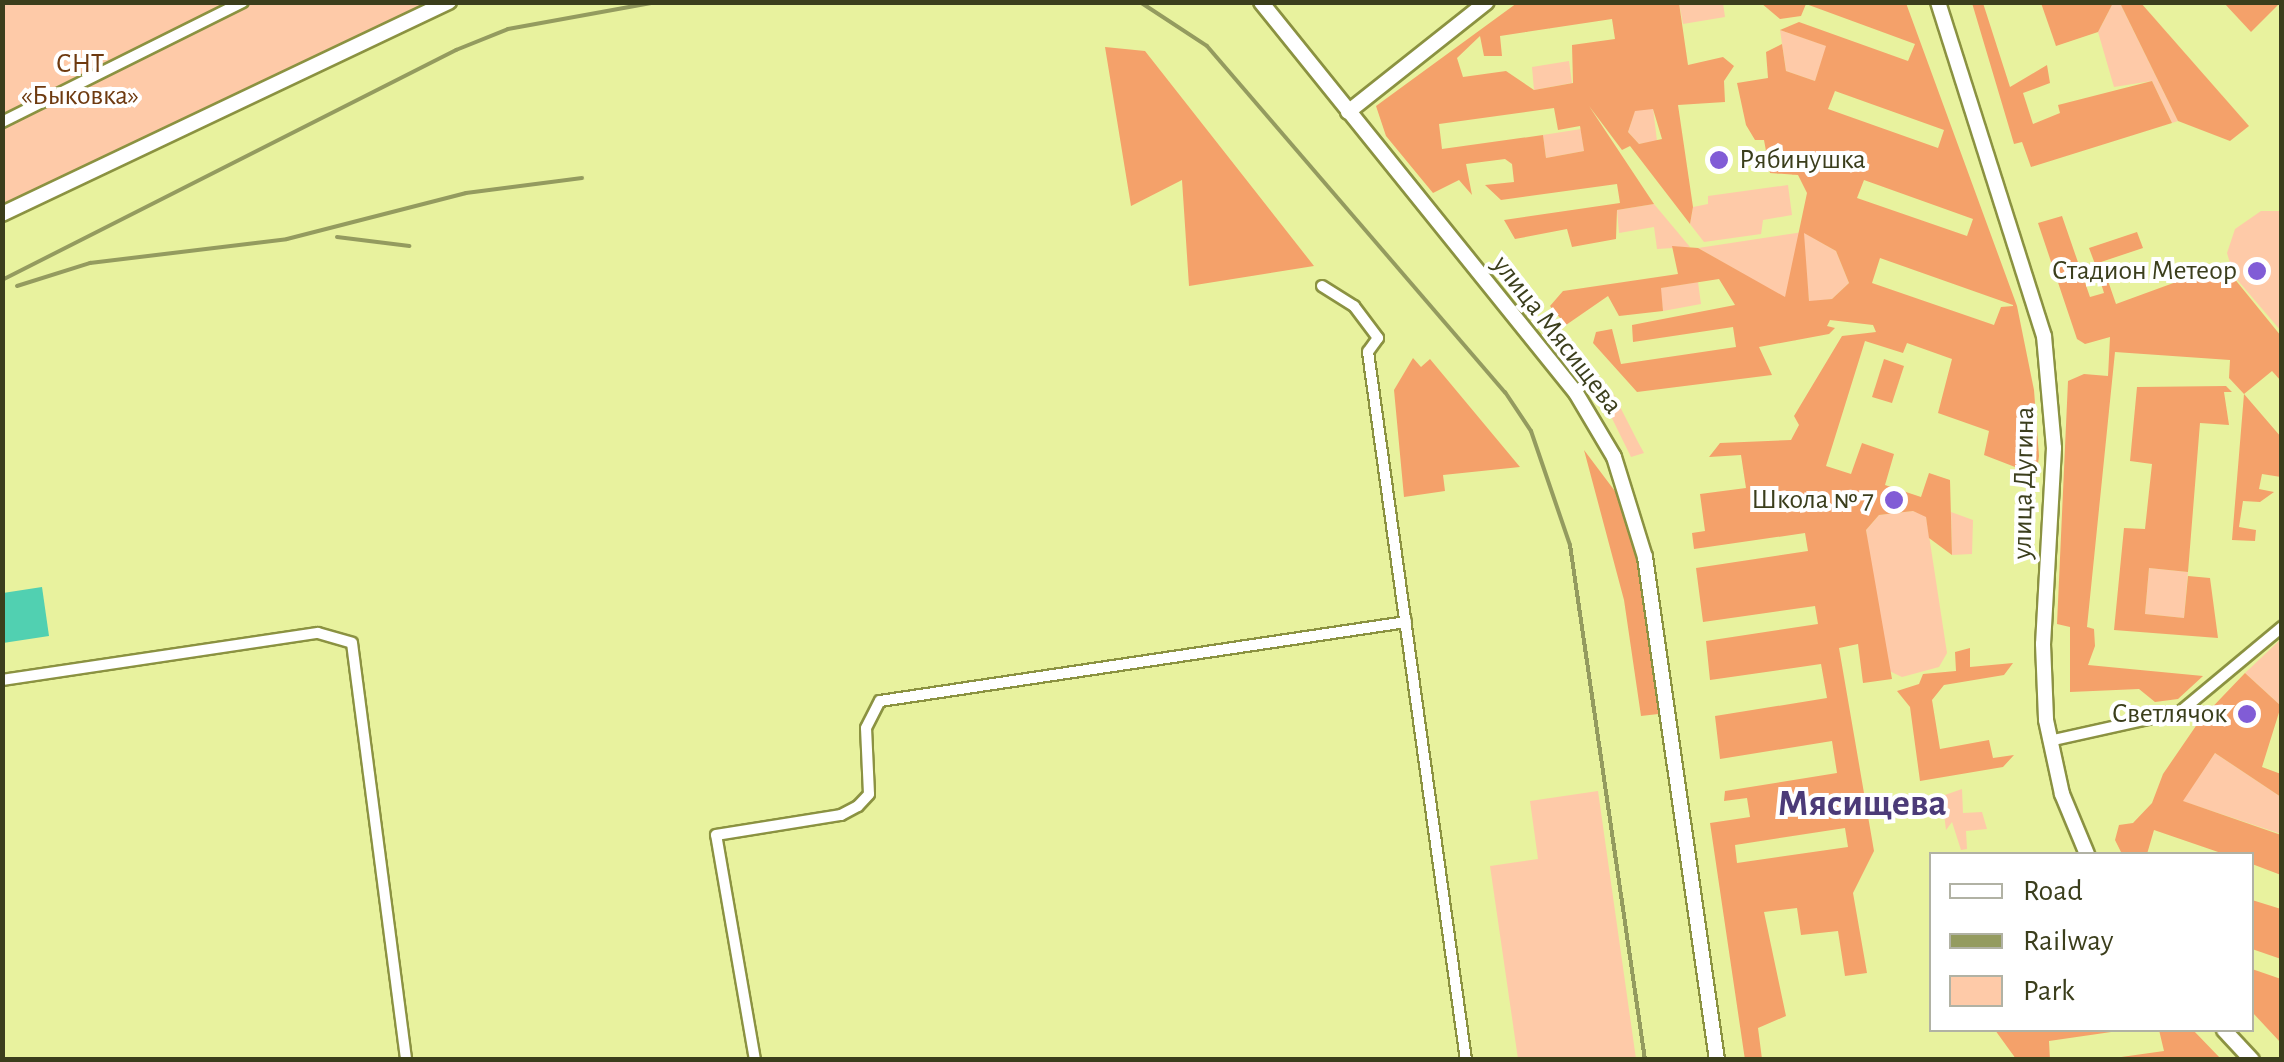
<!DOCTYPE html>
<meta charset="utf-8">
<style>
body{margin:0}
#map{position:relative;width:2284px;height:1062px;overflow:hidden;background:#e8f29e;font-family:"Alegreya Sans",sans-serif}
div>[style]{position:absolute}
.green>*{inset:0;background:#fecaa8}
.forest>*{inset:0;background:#f4a16a}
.water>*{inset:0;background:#51d0b1}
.roads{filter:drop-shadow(2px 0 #8b9241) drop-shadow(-2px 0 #8b9241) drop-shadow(0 2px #8b9241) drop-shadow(0 -2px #8b9241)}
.minor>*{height:10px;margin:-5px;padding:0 5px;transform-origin:5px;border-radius:5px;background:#fff}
.secondary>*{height:14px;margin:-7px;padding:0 7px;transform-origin:7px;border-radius:7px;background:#fff}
.rail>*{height:4px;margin:-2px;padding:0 2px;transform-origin:2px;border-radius:2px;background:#949b5f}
.dots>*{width:28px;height:28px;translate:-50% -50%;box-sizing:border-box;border:5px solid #fff;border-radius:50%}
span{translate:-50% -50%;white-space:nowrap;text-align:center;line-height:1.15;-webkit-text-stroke:8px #fff;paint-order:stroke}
.park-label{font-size:28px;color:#6e3a10}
.poi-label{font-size:28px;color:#3b3e1c}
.left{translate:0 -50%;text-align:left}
.right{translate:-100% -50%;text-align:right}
.street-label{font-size:28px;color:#3b3e1c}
.district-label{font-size:38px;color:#4c3b78;font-weight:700}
.frame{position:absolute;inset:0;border:5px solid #3b3e1c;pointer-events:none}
.legend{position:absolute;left:1929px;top:852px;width:325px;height:180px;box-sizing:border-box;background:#fff;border:2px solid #b1b2a4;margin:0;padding:12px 18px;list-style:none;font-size:30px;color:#3b3e1c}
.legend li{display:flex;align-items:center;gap:20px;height:50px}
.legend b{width:50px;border:2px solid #b1b2a4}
</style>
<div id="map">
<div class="green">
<i style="clip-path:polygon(3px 3px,426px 3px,3px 207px)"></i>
<i style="clip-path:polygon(1679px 3px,1723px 3px,1725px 17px,1683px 24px)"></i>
<i style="clip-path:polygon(2113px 3px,2120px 3px,2178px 121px,2172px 123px,2152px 81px,2114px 87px,2098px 32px)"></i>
<i style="clip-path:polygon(1780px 30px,1827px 46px,1815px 81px,1786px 71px)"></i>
<i style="clip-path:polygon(1569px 61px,1572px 83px,1534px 90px,1532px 67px)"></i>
<i style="clip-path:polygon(1653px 108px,1657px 141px,1639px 144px,1628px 132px,1635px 110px)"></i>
<i style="clip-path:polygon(1581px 129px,1584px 151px,1546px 158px,1543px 135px)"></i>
<i style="clip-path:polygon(1788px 185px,1792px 215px,1763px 220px,1761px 234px,1704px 242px,1690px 224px,1693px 207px,1708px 204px,1708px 196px)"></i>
<i style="clip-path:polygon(1654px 204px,1690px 247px,1657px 249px,1654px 227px,1619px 233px,1617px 210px)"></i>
<i style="clip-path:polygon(2261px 211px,2281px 211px,2281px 331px,2234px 276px,2227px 253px,2235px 229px)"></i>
<i style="clip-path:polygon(1803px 232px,1836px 251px,1849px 283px,1832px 299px,1809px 302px,1803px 235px,1785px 298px,1698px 248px)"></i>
<i style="clip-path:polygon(1698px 282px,1701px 304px,1663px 311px,1660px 288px)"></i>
<i style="clip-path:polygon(1614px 395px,1638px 442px,1644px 453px,1631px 457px,1603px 400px)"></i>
<i style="clip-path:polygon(1913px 511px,1926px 516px,1947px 653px,1939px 667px,1902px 677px,1885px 669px,1866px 530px,1879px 515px)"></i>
<i style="clip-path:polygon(1951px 512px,1973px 520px,1972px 554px,1952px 555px)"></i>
<i style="clip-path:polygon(2149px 568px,2188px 572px,2184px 618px,2145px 614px)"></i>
<i style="clip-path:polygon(2281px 639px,2281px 706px,2245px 673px)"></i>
<i style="clip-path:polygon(2215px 753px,2281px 797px,2281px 834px,2182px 801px)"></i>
<i style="clip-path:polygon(1962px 789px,1963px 813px,1982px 812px,1987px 829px,1966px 831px,1967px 849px,1961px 850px,1952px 822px,1946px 830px,1942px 796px)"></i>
<i style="clip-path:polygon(1598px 791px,1636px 1059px,1518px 1059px,1490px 866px,1538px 859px,1530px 801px)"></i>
</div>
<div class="forest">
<i style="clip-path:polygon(2281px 2px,2251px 32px,2224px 3px,2225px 2px)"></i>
<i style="clip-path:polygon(evenodd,1517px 3px,1679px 3px,1688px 65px,1723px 57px,1734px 66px,1724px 81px,1725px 102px,1678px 105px,1693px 207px,1690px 224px,1630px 146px,1622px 150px,1589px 106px,1654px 204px,1617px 210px,1616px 239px,1572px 247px,1567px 229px,1515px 239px,1504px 220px,1620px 203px,1617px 184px,1501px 200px,1485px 185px,1514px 182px,1512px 164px,1505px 159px,1466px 164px,1472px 195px,1459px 180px,1433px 193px,1386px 136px,1376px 106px,1517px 3px,1612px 19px,1615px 39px,1572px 45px,1573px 83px,1534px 90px,1506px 71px,1463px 77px,1457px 58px,1480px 36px,1484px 56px,1502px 56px,1500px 36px,1612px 19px,1517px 3px,1554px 108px,1558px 130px,1580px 126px,1584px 151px,1546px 158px,1543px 135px,1442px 149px,1439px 124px,1554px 108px,1517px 3px,1653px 109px,1662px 139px,1639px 144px,1628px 132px,1635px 111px,1653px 109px)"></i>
<i style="clip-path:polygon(evenodd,1761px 3px,1906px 3px,2017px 306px,2034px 390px,2039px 456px,2035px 487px,2026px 486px,2028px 472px,1984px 455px,1989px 431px,1938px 413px,1952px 359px,1907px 343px,1903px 353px,1865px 341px,1826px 466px,1851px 474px,1862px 443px,1894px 454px,1885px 485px,1921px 497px,1929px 473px,1950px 480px,1952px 555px,1929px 538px,1926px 517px,1913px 511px,1879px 515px,1866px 530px,1892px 679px,1863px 683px,1858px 644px,1839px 648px,1874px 851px,1853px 893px,1867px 973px,1845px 976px,1838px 931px,1801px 935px,1797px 908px,1764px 912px,1786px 1016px,1758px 1028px,1762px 1059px,1745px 1060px,1710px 823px,1750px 817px,1747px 798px,1724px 801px,1725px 791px,1837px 773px,1832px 741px,1720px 759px,1715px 716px,1827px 698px,1821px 664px,1710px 680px,1706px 641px,1818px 624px,1815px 606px,1703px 622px,1696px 568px,1808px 551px,1805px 533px,1694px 549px,1692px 533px,1705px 531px,1700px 494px,1746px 488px,1741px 455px,1709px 457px,1720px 443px,1791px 440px,1799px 425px,1794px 416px,1842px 336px,1876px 332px,1873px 325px,1830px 320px,1827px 326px,1835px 328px,1829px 334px,1759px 347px,1772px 375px,1637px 392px,1593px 343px,1596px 332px,1612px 329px,1621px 364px,1736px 347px,1733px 327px,1633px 342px,1632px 325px,1735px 305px,1719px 279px,1661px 288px,1663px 311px,1619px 316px,1608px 296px,1566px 325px,1550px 306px,1563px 291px,1678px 274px,1672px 246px,1698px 248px,1785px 297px,1807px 193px,1798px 175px,1770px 173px,1764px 140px,1755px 140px,1746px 125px,1737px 83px,1768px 78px,1766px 52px,1782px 44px,1786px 71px,1815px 81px,1826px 46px,1780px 30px,1799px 22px,1908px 61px,1915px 44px,1806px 4px,1801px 16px,1780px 19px,1761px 3px,1835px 91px,1944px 130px,1938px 148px,1828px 109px,1835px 91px,1761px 3px,1864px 180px,1973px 219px,1967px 236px,1857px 198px,1864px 180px,1761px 3px,1804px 233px,1836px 251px,1849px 283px,1832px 299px,1809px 301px,1804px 233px,1761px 3px,1880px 258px,2013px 305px,2013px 306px,2001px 307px,1994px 325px,1872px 283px,1880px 258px,1761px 3px,1845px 828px,1848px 847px,1737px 863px,1735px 845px,1845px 828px)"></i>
<i style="clip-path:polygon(1972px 3px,1983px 3px,2010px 87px,2047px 65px,2050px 83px,2023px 93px,2033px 124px,2060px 113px,2058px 105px,2152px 81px,2172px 123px,2031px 167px,2022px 142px,2014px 144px)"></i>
<i style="clip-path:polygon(2113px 3px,2098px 32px,2056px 46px,2041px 3px)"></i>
<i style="clip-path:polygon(2120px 3px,2141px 3px,2249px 126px,2230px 141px,2178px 121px)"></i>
<i style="clip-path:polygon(1105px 47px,1145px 51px,1314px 266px,1189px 286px,1182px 180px,1131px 206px)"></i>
<i style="clip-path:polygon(2062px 216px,2090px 297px,2104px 293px,2100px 280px,2107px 278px,2116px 304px,2209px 270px,2229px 272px,2281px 336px,2281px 381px,2272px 371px,2244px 394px,2281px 437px,2281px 477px,2262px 474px,2259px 489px,2274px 492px,2260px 502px,2243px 501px,2239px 527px,2256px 530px,2255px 541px,2232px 540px,2244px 394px,2229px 378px,2230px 360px,2115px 352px,2087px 627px,2094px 629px,2095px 646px,2088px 665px,2203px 676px,2178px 699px,2155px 702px,2139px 689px,2070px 692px,2070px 627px,2057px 624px,2068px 381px,2084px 374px,2108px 376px,2110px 337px,2085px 344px,2077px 339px,2038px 223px)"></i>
<i style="clip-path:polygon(2137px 232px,2143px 248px,2095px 264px,2089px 248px)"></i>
<i style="clip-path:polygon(1413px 358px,1421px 367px,1430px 359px,1520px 467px,1443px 475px,1445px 491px,1404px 497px,1394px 390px)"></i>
<i style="clip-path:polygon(1884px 359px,1904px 366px,1892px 403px,1872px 397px)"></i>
<i style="clip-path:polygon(2226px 386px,2232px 392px,2224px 392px,2229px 425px,2200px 423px,2188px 572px,2149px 568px,2145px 614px,2184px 618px,2188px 576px,2210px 578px,2218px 638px,2114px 630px,2124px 528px,2145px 529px,2152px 464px,2130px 461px,2137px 387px)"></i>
<i style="clip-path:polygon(1584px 450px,1636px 519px,1667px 713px,1641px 716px,1624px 600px)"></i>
<i style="clip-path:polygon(1970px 648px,1970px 667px,2013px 663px,2004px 675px,1944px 685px,1932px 700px,1940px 749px,1989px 740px,1993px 758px,2014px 755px,2003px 767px,1920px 781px,1910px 707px,1897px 691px,1919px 684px,1923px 674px,1956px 671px,1955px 652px)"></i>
<i style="clip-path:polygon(2245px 673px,2281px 706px,2262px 767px,2281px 774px,2281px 797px,2215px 753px,2183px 801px,2281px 835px,2281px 875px,2252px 864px,2252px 854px,2224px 854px,2154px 830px,2147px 854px,2122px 854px,2115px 840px,2119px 825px,2133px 823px,2152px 803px,2163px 774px,2200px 720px)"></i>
<i style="clip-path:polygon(2252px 900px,2281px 909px,2281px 959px,2252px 949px)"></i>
<i style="clip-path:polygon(2252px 969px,2281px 979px,2281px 1043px,2252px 1012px)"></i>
<i style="clip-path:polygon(1995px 1030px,2009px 1031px,2125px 1030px,2049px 1041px,2050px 1060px,2016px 1059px)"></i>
<i style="clip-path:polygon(2159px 1030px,2193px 1030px,2221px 1059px,2107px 1059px,2164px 1051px)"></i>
</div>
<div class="water">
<i style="clip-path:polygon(42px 587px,49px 636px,3px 643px,3px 593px)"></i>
</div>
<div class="roads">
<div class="minor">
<i style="left:2px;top:122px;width:269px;rotate:-26.5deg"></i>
<i style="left:1322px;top:286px;width:38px;rotate:32deg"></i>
<i style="left:1354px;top:306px;width:40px;rotate:53deg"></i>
<i style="left:1378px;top:338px;width:17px;rotate:126deg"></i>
<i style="left:1368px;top:352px;width:715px;rotate:82.12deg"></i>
<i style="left:2px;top:680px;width:319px;rotate:-8.5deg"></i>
<i style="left:318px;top:633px;width:35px;rotate:16deg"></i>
<i style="left:352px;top:643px;width:420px;rotate:82.6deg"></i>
<i style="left:2049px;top:741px;width:134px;rotate:-12.5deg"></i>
<i style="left:2180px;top:712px;width:133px;rotate:-39.8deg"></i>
<i style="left:755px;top:1060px;width:228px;rotate:-99.8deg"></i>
<i style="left:716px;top:835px;width:127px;rotate:-9.1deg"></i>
<i style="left:841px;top:815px;width:19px;rotate:-28deg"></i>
<i style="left:858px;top:806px;width:16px;rotate:-47deg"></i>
<i style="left:869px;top:794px;width:66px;rotate:-92.6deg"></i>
<i style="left:866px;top:728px;width:30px;rotate:-63deg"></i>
<i style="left:880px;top:701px;width:532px;rotate:-8.54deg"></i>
</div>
<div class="secondary">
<i style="left:1261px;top:2px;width:502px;rotate:51.14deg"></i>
<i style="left:1576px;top:393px;width:74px;rotate:59.3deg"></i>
<i style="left:1614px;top:457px;width:105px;rotate:72.8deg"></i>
<i style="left:1645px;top:557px;width:508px;rotate:81.85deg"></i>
<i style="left:1938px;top:2px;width:350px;rotate:72.4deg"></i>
<i style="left:2044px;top:336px;width:112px;rotate:84.9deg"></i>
<i style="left:2054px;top:448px;width:196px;rotate:93.2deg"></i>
<i style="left:2043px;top:644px;width:76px;rotate:87.7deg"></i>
<i style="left:2046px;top:720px;width:76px;rotate:77.8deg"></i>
<i style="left:2062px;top:794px;width:65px;rotate:67.4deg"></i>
<i style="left:1348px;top:112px;width:177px;rotate:-38.4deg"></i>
<i style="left:2px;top:214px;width:495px;rotate:-25.4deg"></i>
<i style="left:2224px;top:1030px;width:41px;rotate:47deg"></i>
</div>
</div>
<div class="rail">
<i style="left:1140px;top:2px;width:80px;rotate:33.3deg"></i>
<i style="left:1207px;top:46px;width:457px;rotate:49.3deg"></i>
<i style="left:1505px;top:392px;width:47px;rotate:56.3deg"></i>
<i style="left:1531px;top:431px;width:120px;rotate:71.1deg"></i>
<i style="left:1570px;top:545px;width:520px;rotate:81.71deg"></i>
<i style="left:337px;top:237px;width:73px;rotate:7.1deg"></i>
<i style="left:2px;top:280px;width:509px;rotate:-26.87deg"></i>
<i style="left:456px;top:50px;width:56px;rotate:-22deg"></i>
<i style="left:508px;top:29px;width:151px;rotate:-10.3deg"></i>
<i style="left:17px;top:286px;width:77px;rotate:-17.5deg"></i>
<i style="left:90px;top:263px;width:198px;rotate:-6.9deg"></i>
<i style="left:287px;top:239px;width:185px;rotate:-14.4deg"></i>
<i style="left:466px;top:193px;width:117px;rotate:-7.4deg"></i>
</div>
<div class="dots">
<i style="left:1719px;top:160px;background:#815cd6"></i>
<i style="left:2257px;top:271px;background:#815cd6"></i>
<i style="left:1894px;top:500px;background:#815cd6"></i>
<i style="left:2247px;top:714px;background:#815cd6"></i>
</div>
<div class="park-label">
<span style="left:80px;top:80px">СНТ<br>«Быковка»</span>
</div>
<div class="poi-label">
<span class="left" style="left:1739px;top:160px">Рябинушка</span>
<span class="right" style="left:2237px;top:271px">Стадион Метеор</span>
<span class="right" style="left:1874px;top:500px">Школа № 7</span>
<span class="right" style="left:2227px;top:714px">Светлячок</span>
</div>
<div class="street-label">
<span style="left:1557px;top:335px;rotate:52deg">улица Мясищева</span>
<span style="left:2024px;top:483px;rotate:-89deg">улица Дугина</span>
</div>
<div class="district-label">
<span style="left:1862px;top:805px">Мясищева</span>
</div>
<div class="frame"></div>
<ul class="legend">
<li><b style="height:12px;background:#fff"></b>Road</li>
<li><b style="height:12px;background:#949b5f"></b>Railway</li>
<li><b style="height:28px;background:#fecaa8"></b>Park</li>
</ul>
</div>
